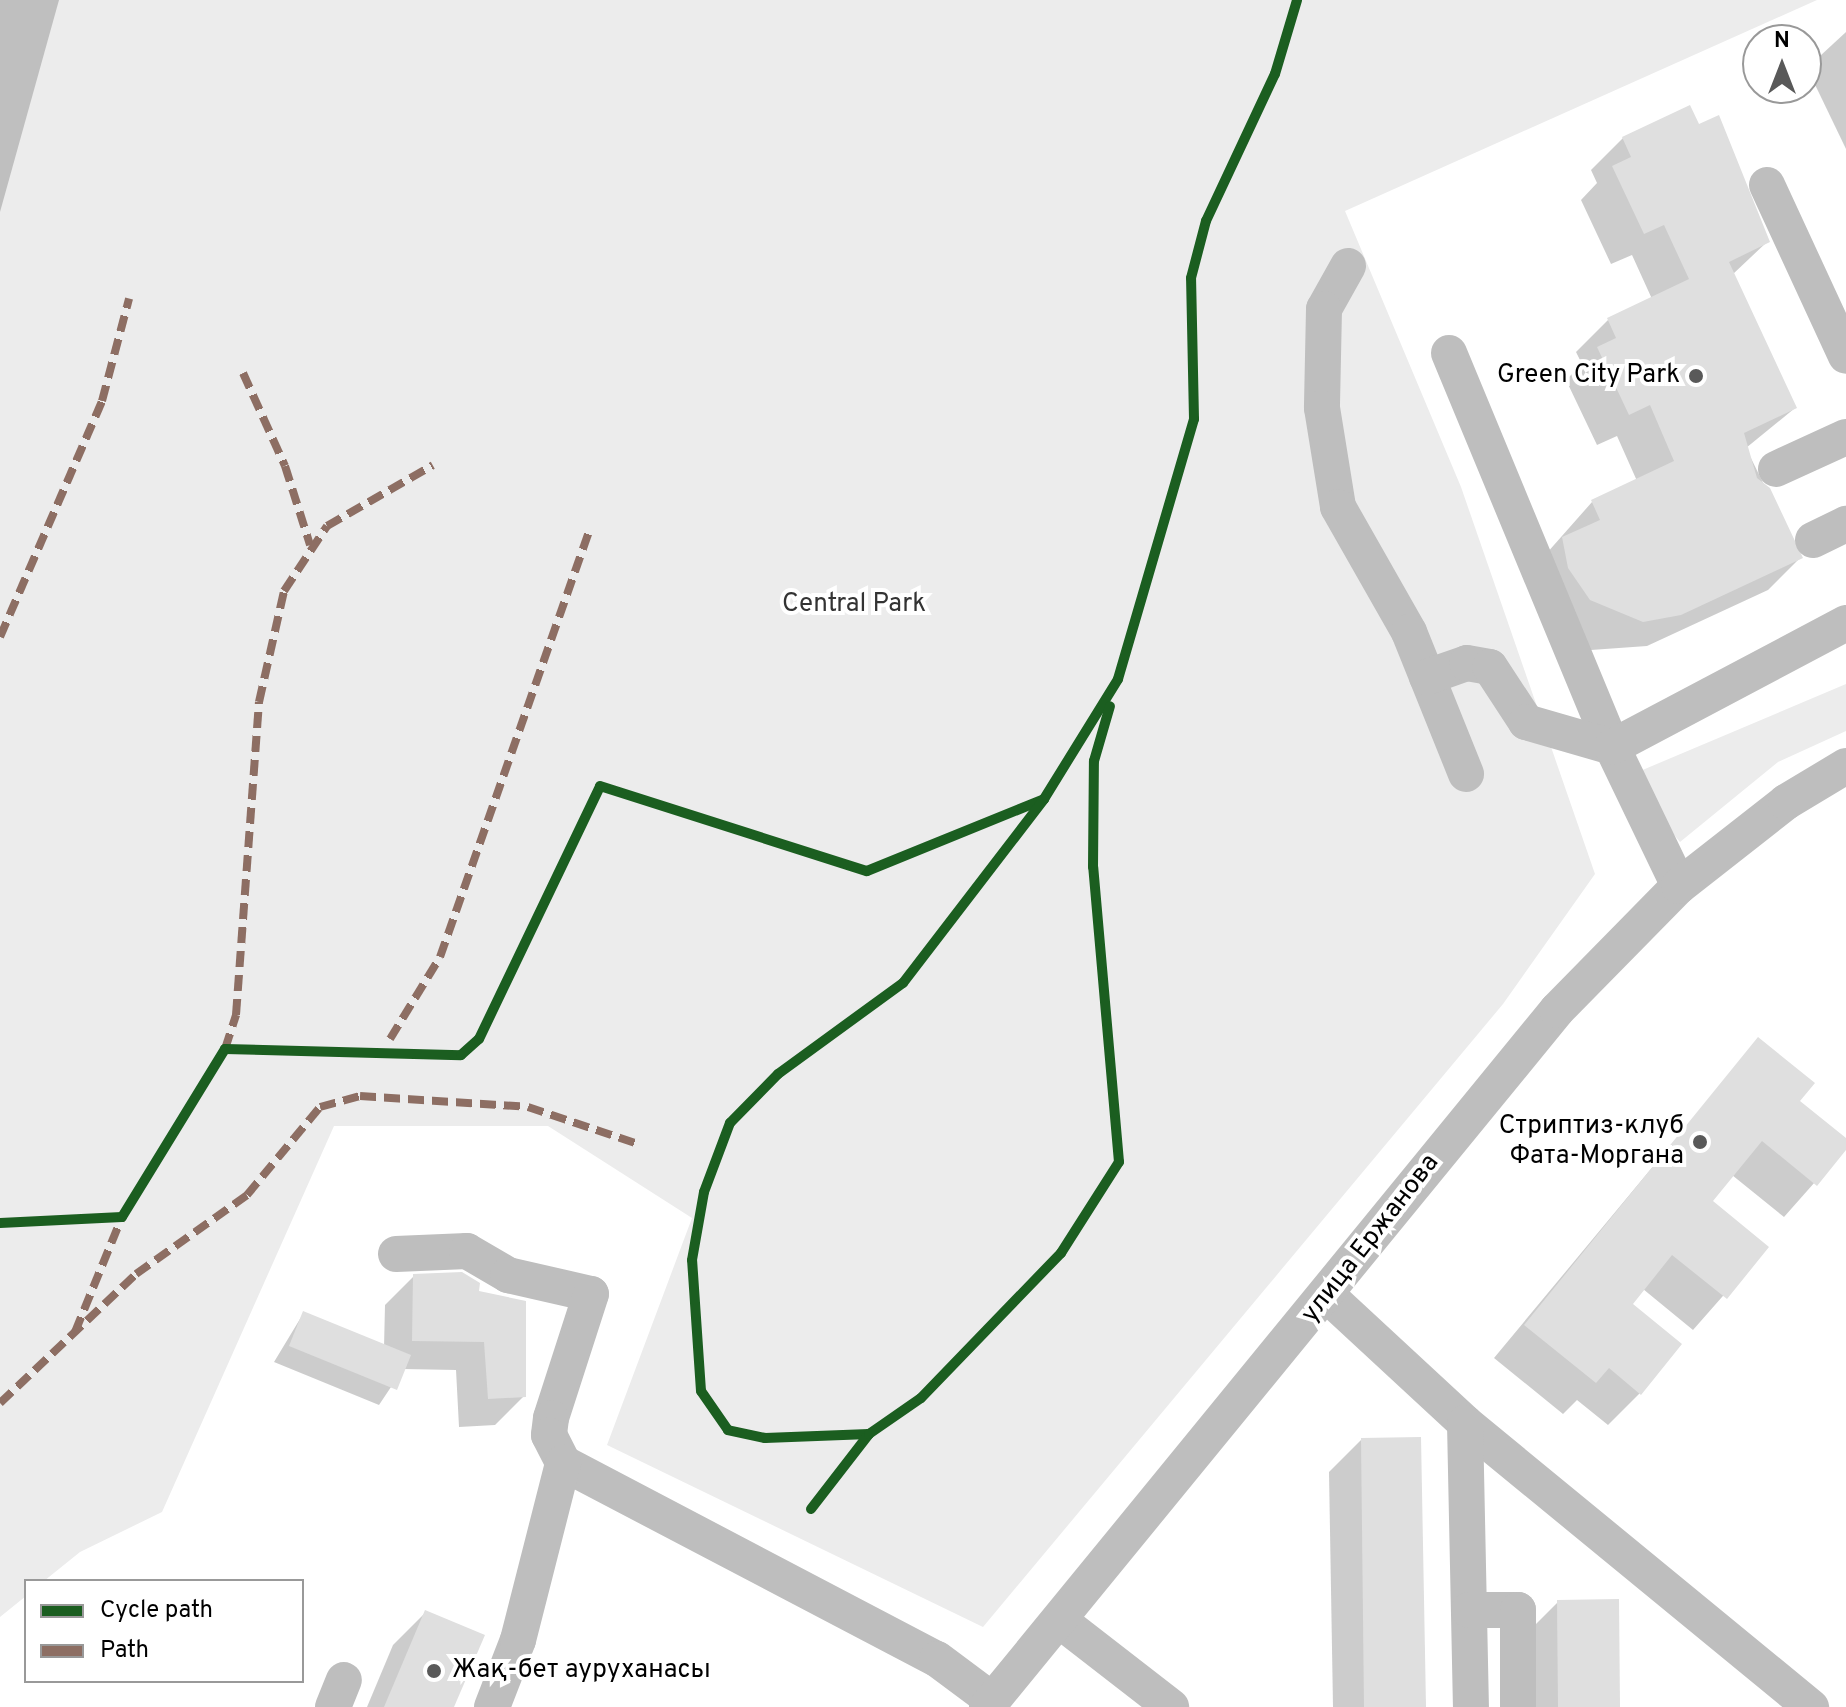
<!DOCTYPE html>
<meta charset="utf-8">
<style>
body{margin:0}
#map{position:relative;width:1846px;height:1707px;overflow:hidden;background:#fff;font-family:Overpass,sans-serif}
div>[style]{position:absolute}
.green>*{inset:0;background:#ececec}
.water>*{inset:0;background:#bfbfbf}
.shadow>*{inset:0;background:#0003}
.building>*{inset:0;background:#dfdfdf}
.minor>*{height:36px;margin:-18px;padding:0 18px;transform-origin:18px;border-radius:18px;background:#bebebe}
.quiet>*{height:8px;margin-top:-4px;transform-origin:0;background:repeating-linear-gradient(90deg,#8d6e63 0 16px,transparent 0 24px)}
.cycleway>*{height:10px;margin:-5px;padding:0 5px;transform-origin:5px;border-radius:5px;background:#1b5e20}
.dots>*{width:22px;height:22px;translate:-50% -50%;box-sizing:border-box;border:4px solid #fff;border-radius:50%}
span{translate:-50% -50%;white-space:nowrap;text-align:center;line-height:1.15;-webkit-text-stroke:8px #fff;paint-order:stroke}
.poi-label{font-size:26px;color:#000}
.right{translate:-100% -50%;text-align:right}
.left{translate:0 -50%;text-align:left}
.park-label{font-size:26px;color:#333}
.street-label{font-size:26px;color:#000}
.legend{position:absolute;left:24px;top:1579px;width:280px;height:104px;box-sizing:border-box;background:#fff;border:2px solid #999;margin:0;padding:10px 14px;list-style:none;font-size:24px;color:#000}
.legend li{display:flex;align-items:center;gap:16px;height:40px}
.legend b{width:40px;border:2px solid #999}
.north{position:absolute;left:1742px;top:24px;width:80px;height:80px;box-sizing:border-box;background:#fff;border:2px solid #999;border-radius:50%;rotate:0deg;font-size:22px;font-weight:700;line-height:32px;text-align:center;color:#000}
.north::after{content:'';display:block;margin:auto;width:28px;height:36px;background:#595959;clip-path:polygon(50% 0,100% 100%,50% 72%,0 100%)}
</style>
<div id="map">
<div class="green">
<i style="clip-path:polygon(0 0,1817px 0,1345px 211px,1461px 487px,1595px 874px,1503px 1004px,983px 1627px,607px 1445px,692px 1218px,548px 1126px,334px 1126px,162px 1512px,80px 1552px,44px 1581px,26px 1581px,26px 1596px,0 1617px)"></i>
<i style="clip-path:polygon(1846px 684px,1846px 731px,1778px 762px,1680px 842px,1626px 777px)"></i>
</div>
<div class="water">
<i style="clip-path:polygon(0 0,59px 0,0 212px)"></i>
</div>
<div class="shadow">
<i style="clip-path:polygon(1846px 32px,1846px 149px,1807px 68px)"></i>
<i style="clip-path:polygon(1623px 138px,1768px 241px,1732px 275px,1795px 408px,1746px 448px,1800px 558px,1768px 590px,1647px 646px,1591px 650px,1531px 571px,1592px 502px,1637px 481px,1617px 436px,1597px 445px,1566px 380px,1582px 364px,1576px 352px,1608px 320px,1652px 299px,1632px 255px,1611px 264px,1581px 200px,1597px 183px,1591px 170px)"></i>
<i style="clip-path:polygon(1758px 1040px,1797px 1102px,1846px 1147px,1784px 1217px,1732px 1175px,1710px 1202px,1766px 1247px,1693px 1330px,1643px 1289px,1630px 1305px,1640px 1393px,1608px 1425px,1577px 1400px,1563px 1414px,1494px 1358px)"></i>
<i style="clip-path:polygon(414px 1276px,477px 1293px,524px 1396px,495px 1425px,459px 1427px,456px 1370px,403px 1369px,379px 1405px,274px 1362px,303px 1314px,384px 1347px,385px 1305px)"></i>
<i style="clip-path:polygon(1361px 1440px,1424px 1707px,1333px 1707px,1329px 1472px)"></i>
<i style="clip-path:polygon(1558px 1602px,1618px 1707px,1527px 1707px,1526px 1634px)"></i>
<i style="clip-path:polygon(425px 1613px,452px 1707px,367px 1707px,393px 1645px)"></i>
</div>
<div class="building">
<i style="clip-path:polygon(1690px 105px,1699px 124px,1719px 115px,1770px 242px,1729px 262px,1797px 408px,1744px 433px,1757px 478px,1770px 488px,1803px 558px,1681px 615px,1643px 622px,1590px 600px,1568px 568px,1562px 537px,1600px 520px,1591px 500px,1674px 461px,1650px 405px,1629px 415px,1597px 347px,1616px 338px,1607px 318px,1689px 279px,1664px 225px,1644px 234px,1612px 166px,1631px 157px,1622px 137px)"></i>
<i style="clip-path:polygon(1758px 1037px,1815px 1083px,1800px 1101px,1846px 1138px,1846px 1150px,1817px 1186px,1762px 1141px,1713px 1201px,1769px 1247px,1727px 1299px,1672px 1255px,1633px 1304px,1682px 1344px,1641px 1395px,1609px 1368px,1596px 1383px,1524px 1325px)"></i>
<i style="clip-path:polygon(462px 1272px,480px 1283px,479px 1291px,526px 1301px,526px 1397px,488px 1399px,484px 1342px,412px 1341px,413px 1274px)"></i>
<i style="clip-path:polygon(303px 1311px,411px 1355px,397px 1390px,289px 1346px)"></i>
<i style="clip-path:polygon(1421px 1437px,1426px 1707px,1364px 1707px,1361px 1438px)"></i>
<i style="clip-path:polygon(1619px 1599px,1620px 1707px,1558px 1707px,1557px 1600px)"></i>
<i style="clip-path:polygon(425px 1610px,485px 1635px,454px 1707px,384px 1707px)"></i>
</div>
<div class="minor">
<i style="left:1767px;top:185px;width:188px;rotate:65.2deg"></i>
<i style="left:1348px;top:266px;width:49px;rotate:119.2deg"></i>
<i style="left:1324px;top:309px;width:99px;rotate:91.2deg"></i>
<i style="left:1322px;top:408px;width:100px;rotate:80.8deg"></i>
<i style="left:1338px;top:507px;width:144px;rotate:60.4deg"></i>
<i style="left:1409px;top:632px;width:153px;rotate:68.1deg"></i>
<i style="left:1449px;top:353px;width:426px;rotate:67.5deg"></i>
<i style="left:1776px;top:469px;width:77px;rotate:-24.6deg"></i>
<i style="left:1813px;top:540px;width:37px;rotate:-26deg"></i>
<i style="left:1427px;top:677px;width:42px;rotate:-19.3deg"></i>
<i style="left:1467px;top:663px;width:23px;rotate:10deg"></i>
<i style="left:1490px;top:667px;width:66px;rotate:56.8deg"></i>
<i style="left:1526px;top:722px;width:90px;rotate:16.2deg"></i>
<i style="left:1679px;top:886px;width:154px;rotate:-115.7deg"></i>
<i style="left:1612px;top:747px;width:265px;rotate:-27.9deg"></i>
<i style="left:396px;top:1254px;width:71px;rotate:-2.4deg"></i>
<i style="left:467px;top:1251px;width:48px;rotate:30.3deg"></i>
<i style="left:508px;top:1275px;width:85px;rotate:12.9deg"></i>
<i style="left:591px;top:1294px;width:130px;rotate:107.9deg"></i>
<i style="left:551px;top:1418px;width:17px;rotate:97deg"></i>
<i style="left:549px;top:1435px;width:31px;rotate:63deg"></i>
<i style="left:563px;top:1463px;width:422px;rotate:27.7deg"></i>
<i style="left:937px;top:1659px;width:69px;rotate:36.7deg"></i>
<i style="left:1328px;top:1296px;width:187px;rotate:42.8deg"></i>
<i style="left:1465px;top:1423px;width:448px;rotate:39.4deg"></i>
<i style="left:1465px;top:1423px;width:284px;rotate:88.8deg"></i>
<i style="left:1469px;top:1610px;width:49px"></i>
<i style="left:1518px;top:1610px;width:97px;rotate:90deg"></i>
<i style="left:1059px;top:1620px;width:142px;rotate:37.8deg"></i>
<i style="left:333px;top:1707px;width:29px;rotate:-68deg"></i>
<i style="left:492px;top:1707px;width:72px;rotate:-68.8deg"></i>
<i style="left:518px;top:1640px;width:183px;rotate:-75.7deg"></i>
<i style="left:987px;top:1707px;width:900px;rotate:-50.72deg"></i>
<i style="left:1557px;top:1010px;width:174px;rotate:-45.5deg"></i>
<i style="left:1679px;top:886px;width:136px;rotate:-38.1deg"></i>
<i style="left:1786px;top:802px;width:70px;rotate:-31deg"></i>
</div>
<div class="quiet">
<i style="left:243px;top:373px;width:102px;rotate:65.7deg"></i>
<i style="left:285px;top:466px;width:83px;rotate:72.4deg"></i>
<i style="left:0;top:637px;width:257px;rotate:-66.6deg"></i>
<i style="left:102px;top:401px;width:106px;rotate:-75.2deg"></i>
<i style="left:390px;top:1039px;width:96px;rotate:-58.6deg"></i>
<i style="left:440px;top:957px;width:454px;rotate:-70.7deg"></i>
<i style="left:225px;top:1049px;width:36px;rotate:-72deg"></i>
<i style="left:236px;top:1015px;width:314px;rotate:-85.8deg"></i>
<i style="left:259px;top:702px;width:114px;rotate:-77.3deg"></i>
<i style="left:284px;top:591px;width:78px;rotate:-56.5deg"></i>
<i style="left:327px;top:526px;width:122px;rotate:-29.9deg"></i>
<i style="left:75px;top:1332px;width:124px;rotate:-67.8deg"></i>
<i style="left:0;top:1403px;width:187px;rotate:-43.5deg"></i>
<i style="left:136px;top:1274px;width:136px;rotate:-35.4deg"></i>
<i style="left:247px;top:1195px;width:114px;rotate:-50.3deg"></i>
<i style="left:320px;top:1107px;width:41px;rotate:-15.4deg"></i>
<i style="left:360px;top:1096px;width:168px;rotate:3.7deg"></i>
<i style="left:528px;top:1107px;width:113px;rotate:18.6deg"></i>
</div>
<div class="cycleway">
<i style="left:0;top:1223px;width:122px;rotate:-2.8deg"></i>
<i style="left:122px;top:1217px;width:197px;rotate:-58.5deg"></i>
<i style="left:225px;top:1049px;width:236px;rotate:1.5deg"></i>
<i style="left:461px;top:1055px;width:24px;rotate:-42deg"></i>
<i style="left:479px;top:1039px;width:280px;rotate:-64.4deg"></i>
<i style="left:600px;top:786px;width:280px;rotate:17.7deg"></i>
<i style="left:867px;top:871px;width:191px;rotate:-22.1deg"></i>
<i style="left:1044px;top:799px;width:141px;rotate:-58.3deg"></i>
<i style="left:1118px;top:679px;width:271px;rotate:-73.7deg"></i>
<i style="left:1194px;top:419px;width:141px;rotate:-91.2deg"></i>
<i style="left:1191px;top:278px;width:59px;rotate:-75.3deg"></i>
<i style="left:1206px;top:221px;width:162px;rotate:-64.9deg"></i>
<i style="left:1275px;top:74px;width:77px;rotate:-73.4deg"></i>
<i style="left:869px;top:1434px;width:104px;rotate:177.8deg"></i>
<i style="left:765px;top:1438px;width:38px;rotate:-168deg"></i>
<i style="left:728px;top:1430px;width:47px;rotate:-124.7deg"></i>
<i style="left:701px;top:1391px;width:131px;rotate:-93.9deg"></i>
<i style="left:692px;top:1260px;width:69px;rotate:-80deg"></i>
<i style="left:704px;top:1192px;width:74px;rotate:-69.4deg"></i>
<i style="left:730px;top:1123px;width:69px;rotate:-45.6deg"></i>
<i style="left:778px;top:1074px;width:155px;rotate:-36.1deg"></i>
<i style="left:903px;top:983px;width:232px;rotate:-52.5deg"></i>
<i style="left:811px;top:1509px;width:95px;rotate:-52.3deg"></i>
<i style="left:869px;top:1434px;width:63px;rotate:-34.7deg"></i>
<i style="left:921px;top:1398px;width:202px;rotate:-46deg"></i>
<i style="left:1061px;top:1253px;width:108px;rotate:-57.5deg"></i>
<i style="left:1119px;top:1162px;width:296px;rotate:-95deg"></i>
<i style="left:1093px;top:867px;width:106px;rotate:-89.5deg"></i>
<i style="left:1094px;top:761px;width:57px;rotate:-73.8deg"></i>
</div>
<div class="dots">
<i style="left:1696px;top:376px;background:#595959"></i>
<i style="left:1700px;top:1142px;background:#595959"></i>
<i style="left:434px;top:1671px;background:#595959"></i>
</div>
<div class="poi-label">
<span class="right" style="left:1680px;top:376px">Green City Park</span>
<span class="right" style="left:1684px;top:1142px">Стриптиз-клуб<br>Фата-Моргана</span>
<span class="left" style="left:452px;top:1671px">Жақ-бет ауруханасы</span>
</div>
<div class="park-label">
<span style="left:854px;top:605px">Central Park</span>
</div>
<div class="street-label">
<span style="left:1371px;top:1239px;rotate:-52deg">улица Ержанова</span>
</div>
<ul class="legend">
<li><b style="height:10px;background:#1b5e20"></b>Cycle path</li>
<li><b style="height:10px;background:#8d6e63"></b>Path</li>
</ul>
<div class="north">N</div>
</div>
